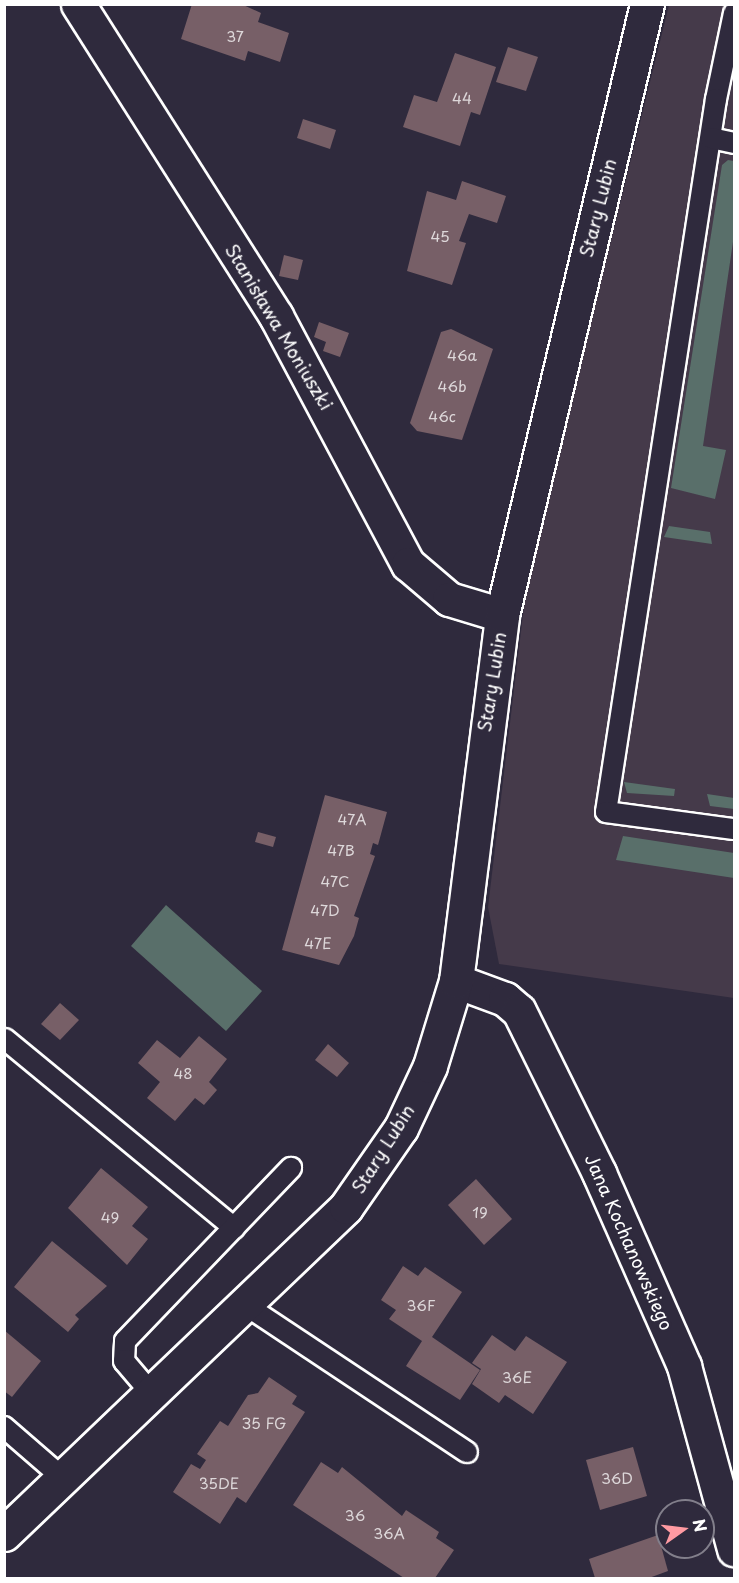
<!DOCTYPE html>
<meta charset="utf-8">
<style>
body{margin:0}
#map{position:relative;width:739px;height:1583px;overflow:hidden;background:#2f2a3d;font-family:"Playpen Sans",sans-serif}
div>[style]{position:absolute}
.built>*{inset:0;background:#453a4a}
.green>*{inset:0;background:#596f6a}
.building>*{inset:0;background:#775f67}
.roads{filter:drop-shadow(2px 0 #fff) drop-shadow(-2px 0 #fff) drop-shadow(0 2px #fff) drop-shadow(0 -2px #fff)}
.service>*{height:20px;margin:-10px;padding:0 10px;transform-origin:10px;border-radius:10px;background:#2f2a3d}
.minor>*{height:33px;margin:-16.5px;padding:0 16.5px;transform-origin:16.5px;border-radius:16.5px;background:#2f2a3d}
span{translate:-50% -50%;white-space:nowrap;text-align:center;line-height:1.15;-webkit-text-stroke:5px #2f2a3d;paint-order:stroke}
.number-label{font-size:15px;color:#ddd7d9}
.number-label span{-webkit-text-stroke-width:0}
.street-label{font-size:18px;color:#fff}
.frame{position:absolute;inset:0;border:6px solid #fff;pointer-events:none}
.north{position:absolute;left:655px;top:1499px;width:60px;height:60px;box-sizing:border-box;background:#2f2a3d;border:2px solid #827f8b;border-radius:50%;rotate:76deg;font-size:16px;font-weight:700;line-height:24px;text-align:center;color:#fff}
.north::after{content:'';display:block;margin:auto;width:21px;height:27px;background:#ff9aa2;clip-path:polygon(50% 0,100% 100%,50% 72%,0 100%)}
</style>
<div id="map">
<div class="built">
<i style="clip-path:polygon(669px 5px,734px 5px,734px 998px,499px 964px,488px 907px,527px 581px)"></i>
</div>
<div class="green">
<i style="clip-path:polygon(728px 160px,734px 161px,734px 235px,703px 446px,726px 450px,715px 499px,671px 488px,722px 165px)"></i>
<i style="clip-path:polygon(669px 526px,710px 532px,712px 544px,664px 537px)"></i>
<i style="clip-path:polygon(624px 782px,675px 789px,674px 796px,627px 793px)"></i>
<i style="clip-path:polygon(707px 794px,734px 798px,734px 809px,710px 806px)"></i>
<i style="clip-path:polygon(623px 836px,734px 853px,734px 878px,616px 860px)"></i>
<i style="clip-path:polygon(166px 905px,262px 991px,226px 1031px,131px 946px)"></i>
</div>
<div class="building">
<i style="clip-path:polygon(192px 4px,241px 4px,261px 13px,258px 22px,289px 33px,280px 62px,248px 51px,245px 61px,181px 39px)"></i>
<i style="clip-path:polygon(508px 47px,538px 57px,526px 91px,496px 82px)"></i>
<i style="clip-path:polygon(455px 53px,496px 67px,480px 115px,471px 112px,460px 146px,403px 127px,414px 95px,437px 102px)"></i>
<i style="clip-path:polygon(303px 119px,336px 130px,330px 149px,297px 138px)"></i>
<i style="clip-path:polygon(462px 181px,506px 196px,497px 223px,469px 214px,459px 241px,466px 243px,452px 285px,407px 271px,427px 191px,456px 200px)"></i>
<i style="clip-path:polygon(284px 255px,303px 260px,298px 280px,279px 276px)"></i>
<i style="clip-path:polygon(319px 322px,349px 333px,340px 357px,323px 351px,326px 342px,314px 337px)"></i>
<i style="clip-path:polygon(451px 329px,493px 349px,462px 440px,417px 431px,410px 423px,441px 332px)"></i>
<i style="clip-path:polygon(325px 795px,387px 812px,378px 845px,373px 843px,370px 854px,375px 856px,354px 916px,359px 918px,354px 936px,339px 965px,282px 950px)"></i>
<i style="clip-path:polygon(258px 832px,276px 837px,273px 847px,255px 842px)"></i>
<i style="clip-path:polygon(60px 1003px,79px 1020px,60px 1040px,41px 1024px)"></i>
<i style="clip-path:polygon(199px 1036px,227px 1059px,209px 1082px,217px 1090px,204px 1105px,195px 1098px,175px 1121px,147px 1098px,160px 1082px,138px 1063px,157px 1040px,180px 1058px)"></i>
<i style="clip-path:polygon(328px 1044px,349px 1063px,337px 1077px,315px 1060px)"></i>
<i style="clip-path:polygon(101px 1168px,148px 1207px,132px 1226px,148px 1239px,127px 1265px,68px 1208px)"></i>
<i style="clip-path:polygon(476px 1179px,512px 1219px,484px 1245px,448px 1205px)"></i>
<i style="clip-path:polygon(52px 1241px,107px 1286px,75px 1315px,79px 1319px,68px 1332px,14px 1287px)"></i>
<i style="clip-path:polygon(403px 1266px,418px 1276px,425px 1267px,462px 1292px,432px 1337px,480px 1370px,460px 1400px,406px 1366px,422px 1341px,389px 1319px,396px 1310px,381px 1300px)"></i>
<i style="clip-path:polygon(4px 1330px,41px 1361px,12px 1397px,4px 1391px)"></i>
<i style="clip-path:polygon(492px 1335px,515px 1351px,526px 1336px,567px 1362px,533px 1414px,505px 1395px,499px 1403px,472px 1384px,481px 1369px,472px 1363px)"></i>
<i style="clip-path:polygon(269px 1377px,297px 1396px,292px 1404px,305px 1412px,246px 1503px,237px 1497px,220px 1524px,173px 1492px,191px 1464px,200px 1469px,206px 1460px,197px 1454px,220px 1421px,228px 1426px,248px 1395px,258px 1393px)"></i>
<i style="clip-path:polygon(633px 1447px,647px 1496px,600px 1510px,586px 1460px)"></i>
<i style="clip-path:polygon(321px 1462px,338px 1473px,342px 1467px,402px 1516px,406px 1510px,439px 1532px,436px 1538px,454px 1550px,435px 1578px,404px 1578px,293px 1505px)"></i>
<i style="clip-path:polygon(658px 1535px,668px 1571px,649px 1578px,595px 1578px,589px 1559px)"></i>
</div>
<div class="roads">
<div class="service">
<i style="left:734px;top:13px;width:88px;rotate:101.8deg"></i>
<i style="left:716px;top:99px;width:721px;rotate:98.77deg"></i>
<i style="left:606px;top:812px;width:129px;rotate:7.6deg"></i>
<i style="left:711px;top:138px;width:24px;rotate:12deg"></i>
<i style="left:5px;top:1039px;width:297px;rotate:39.5deg"></i>
<i style="left:247px;top:1306px;width:264px;rotate:33.6deg"></i>
<i style="left:152px;top:1394px;width:43px;rotate:-130.3deg"></i>
<i style="left:124px;top:1361px;width:20px;rotate:-87deg"></i>
<i style="left:125px;top:1341px;width:240px;rotate:-46.2deg"></i>
<i style="left:4px;top:1427px;width:79px;rotate:40.9deg"></i>
</div>
<div class="minor">
<i style="left:78px;top:4px;width:370px;rotate:57.6deg"></i>
<i style="left:276px;top:316px;width:281px;rotate:62deg"></i>
<i style="left:408px;top:564px;width:54px;rotate:40.5deg"></i>
<i style="left:449px;top:599px;width:55px;rotate:16.8deg"></i>
<i style="left:456px;top:981px;width:52px;rotate:20.2deg"></i>
<i style="left:505px;top:999px;width:18px;rotate:41deg"></i>
<i style="left:519px;top:1011px;width:181px;rotate:63.7deg"></i>
<i style="left:599px;top:1173px;width:211px;rotate:66.2deg"></i>
<i style="left:684px;top:1366px;width:190px;rotate:74.7deg"></i>
<i style="left:4px;top:1534px;width:473px;rotate:-43.7deg"></i>
<i style="left:346px;top:1207px;width:96px;rotate:-55.2deg"></i>
<i style="left:401px;top:1128px;width:68px;rotate:-64.9deg"></i>
<i style="left:430px;top:1066px;width:89px;rotate:-73deg"></i>
<i style="left:456px;top:981px;width:369px;rotate:-82.8deg"></i>
<i style="left:502px;top:615px;width:628px;rotate:-76.65deg"></i>
</div>
</div>
<div class="number-label">
<span style="left:235px;top:36px">37</span>
<span style="left:462px;top:98px">44</span>
<span style="left:440px;top:236px">45</span>
<span style="left:462px;top:355px">46a</span>
<span style="left:452px;top:386px">46b</span>
<span style="left:442px;top:416px">46c</span>
<span style="left:352px;top:819px">47A</span>
<span style="left:341px;top:850px">47B</span>
<span style="left:335px;top:881px">47C</span>
<span style="left:325px;top:910px">47D</span>
<span style="left:318px;top:943px">47E</span>
<span style="left:183px;top:1073px">48</span>
<span style="left:480px;top:1212px">19</span>
<span style="left:110px;top:1217px">49</span>
<span style="left:421px;top:1305px">36F</span>
<span style="left:517px;top:1377px">36E</span>
<span style="left:264px;top:1423px">35 FG</span>
<span style="left:617px;top:1478px">36D</span>
<span style="left:219px;top:1483px">35DE</span>
<span style="left:355px;top:1515px">36</span>
<span style="left:389px;top:1533px">36A</span>
</div>
<div class="street-label">
<span style="left:598px;top:208px;rotate:-76deg">Stary Lubin</span>
<span style="left:279px;top:327px;rotate:59deg">Stanisława Moniuszki</span>
<span style="left:492px;top:682px;rotate:-81deg">Stary Lubin</span>
<span style="left:383px;top:1149px;rotate:-58deg">Stary Lubin</span>
<span style="left:629px;top:1242px;rotate:66deg">Jana Kochanowskiego</span>
</div>
<div class="frame"></div>
<div class="north">N</div>
</div>
